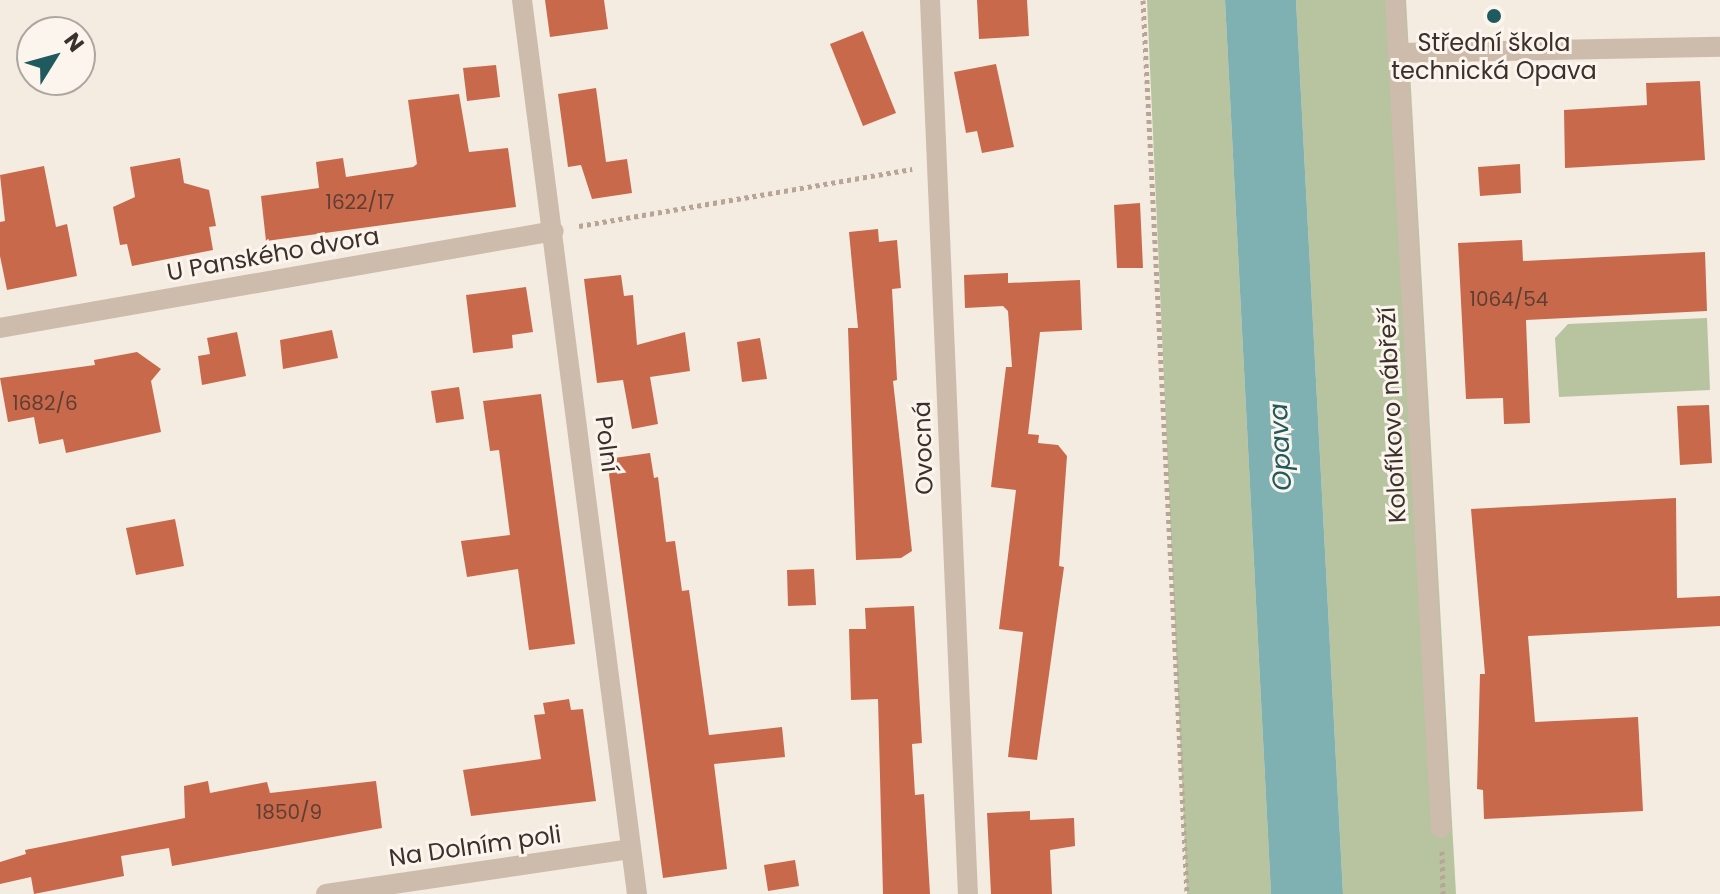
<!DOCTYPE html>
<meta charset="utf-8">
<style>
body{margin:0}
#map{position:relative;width:1720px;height:894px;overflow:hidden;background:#f4ebe1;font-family:Poppins,sans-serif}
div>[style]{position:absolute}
.green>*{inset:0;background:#b8c4a0}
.water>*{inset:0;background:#7fb0b2}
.building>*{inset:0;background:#c8694b}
.path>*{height:5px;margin-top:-2.5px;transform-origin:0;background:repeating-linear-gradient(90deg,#b9a596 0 4px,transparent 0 8px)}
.minor>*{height:20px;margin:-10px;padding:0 10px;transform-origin:10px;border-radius:10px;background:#cdbbac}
.dots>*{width:22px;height:22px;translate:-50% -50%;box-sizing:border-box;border:4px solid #fbf5ee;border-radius:50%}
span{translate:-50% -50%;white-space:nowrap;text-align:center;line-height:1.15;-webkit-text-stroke:6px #fbf5ee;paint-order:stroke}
.number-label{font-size:20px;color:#5e3e33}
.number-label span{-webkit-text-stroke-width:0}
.poi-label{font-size:24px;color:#3b302b}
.street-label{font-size:24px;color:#3b302b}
.water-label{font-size:26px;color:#1f5a5e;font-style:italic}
.north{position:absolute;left:16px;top:16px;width:80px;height:80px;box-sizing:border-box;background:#fbf5ee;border:2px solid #aea6a0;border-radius:50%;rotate:53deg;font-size:22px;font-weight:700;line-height:32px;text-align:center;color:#3b302b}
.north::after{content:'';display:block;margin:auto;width:28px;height:36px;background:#1f5a5e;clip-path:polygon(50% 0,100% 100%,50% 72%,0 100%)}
</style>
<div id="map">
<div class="green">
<i style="clip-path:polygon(1147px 0,1225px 0,1271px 894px,1187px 894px)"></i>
<i style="clip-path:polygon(1296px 0,1406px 0,1456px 894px,1343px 894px)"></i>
<i style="clip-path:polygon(1707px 318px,1710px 390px,1559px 397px,1555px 338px,1568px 324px)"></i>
</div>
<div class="water">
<i style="clip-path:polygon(1225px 0,1296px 0,1343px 894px,1271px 894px)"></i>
</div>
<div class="building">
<i style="clip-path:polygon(545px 0,604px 0,608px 29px,550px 37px)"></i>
<i style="clip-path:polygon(977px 0,1027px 0,1029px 36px,979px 39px)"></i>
<i style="clip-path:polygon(863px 31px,896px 113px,863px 126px,830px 44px)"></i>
<i style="clip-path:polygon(996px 64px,1014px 147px,982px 153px,977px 131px,966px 133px,954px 72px)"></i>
<i style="clip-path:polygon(496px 65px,500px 97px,467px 101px,463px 68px)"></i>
<i style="clip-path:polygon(1700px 81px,1705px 160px,1565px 168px,1564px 110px,1647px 105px,1646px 83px)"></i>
<i style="clip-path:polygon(596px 88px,606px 162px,627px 159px,632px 193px,592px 199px,581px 165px,568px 167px,558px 94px)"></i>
<i style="clip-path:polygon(459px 94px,469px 152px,508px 148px,516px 207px,266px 241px,261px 196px,319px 188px,316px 162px,343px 158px,346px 177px,413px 167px,417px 164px,408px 100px)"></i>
<i style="clip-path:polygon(180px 158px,184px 183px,209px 190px,216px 226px,209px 227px,213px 250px,132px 266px,127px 244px,120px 245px,113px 207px,135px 197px,130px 167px)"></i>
<i style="clip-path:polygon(1520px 164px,1521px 193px,1480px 196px,1478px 167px)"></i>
<i style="clip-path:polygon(44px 166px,56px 227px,67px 224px,77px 276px,7px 290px,0 256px,0 222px,5px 221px,0 175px)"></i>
<i style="clip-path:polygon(1140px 203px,1143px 268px,1117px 268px,1114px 205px)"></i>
<i style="clip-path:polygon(878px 229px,879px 242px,897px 240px,901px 288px,892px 289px,897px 380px,893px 381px,912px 551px,901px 558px,856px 560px,848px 328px,858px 328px,849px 232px)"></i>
<i style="clip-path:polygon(1522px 240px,1523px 261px,1705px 252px,1707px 311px,1526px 320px,1530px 423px,1504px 424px,1503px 398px,1466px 399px,1458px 243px)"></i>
<i style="clip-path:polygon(1008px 273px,1008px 283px,1080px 280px,1082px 330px,1040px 332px,1028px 434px,1039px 435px,1038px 443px,1058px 445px,1067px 456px,1059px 566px,1064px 567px,1037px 760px,1008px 757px,1023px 632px,999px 629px,1016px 490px,991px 487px,1006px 367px,1012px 367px,1008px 311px,1003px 306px,965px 308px,964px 275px)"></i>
<i style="clip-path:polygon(621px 275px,624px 296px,633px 295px,637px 345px,685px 332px,690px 371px,650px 377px,658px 424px,632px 429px,623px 380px,597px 383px,584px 279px)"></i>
<i style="clip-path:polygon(526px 287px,533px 332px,512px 335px,513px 348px,473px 353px,466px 295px)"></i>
<i style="clip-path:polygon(332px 330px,338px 358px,283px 369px,280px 340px)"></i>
<i style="clip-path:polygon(237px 332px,246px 376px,202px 385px,198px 356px,210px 354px,207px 338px)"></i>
<i style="clip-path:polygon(760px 338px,767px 379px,742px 382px,737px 342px)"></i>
<i style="clip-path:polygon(137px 352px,161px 369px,151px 381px,161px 432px,66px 453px,63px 439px,39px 444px,34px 417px,8px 422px,0 378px,95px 365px,94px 360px)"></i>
<i style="clip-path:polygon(459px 387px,464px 419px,436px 423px,431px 391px)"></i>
<i style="clip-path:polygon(541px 394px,575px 644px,529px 650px,518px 569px,467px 577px,461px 541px,510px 535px,499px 450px,490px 451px,483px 401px)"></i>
<i style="clip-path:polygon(1709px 405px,1712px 463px,1680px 465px,1677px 406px)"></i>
<i style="clip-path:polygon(650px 453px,654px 478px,658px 477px,666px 542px,675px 541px,682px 591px,689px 590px,709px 735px,782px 727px,785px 757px,714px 764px,727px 869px,663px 878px,607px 459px)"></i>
<i style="clip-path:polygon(1676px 498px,1677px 598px,1720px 596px,1720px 626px,1528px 636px,1535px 722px,1638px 717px,1643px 811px,1484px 819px,1483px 790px,1477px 789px,1480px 674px,1485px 674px,1471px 509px)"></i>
<i style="clip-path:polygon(175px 519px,184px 566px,136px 575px,126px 528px)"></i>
<i style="clip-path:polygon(814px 569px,816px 605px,788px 606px,787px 570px)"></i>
<i style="clip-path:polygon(914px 606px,922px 743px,912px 744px,915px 795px,924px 794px,930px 894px,883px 894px,878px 699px,851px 700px,849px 629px,866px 629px,865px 608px)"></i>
<i style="clip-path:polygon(569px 699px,571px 710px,583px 709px,596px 801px,471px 816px,463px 770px,541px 759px,534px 715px,545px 714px,543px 703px)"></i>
<i style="clip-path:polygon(208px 781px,210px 793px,267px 782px,270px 793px,376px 781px,382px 828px,172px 866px,169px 848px,121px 856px,124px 876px,34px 894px,31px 877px,0 884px,0 862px,26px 854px,25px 850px,185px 818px,184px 786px)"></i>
<i style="clip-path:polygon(1030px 811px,1030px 820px,1074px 818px,1075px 846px,1050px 850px,1052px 894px,991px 894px,987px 813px)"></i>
<i style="clip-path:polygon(795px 860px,799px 886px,768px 891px,764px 865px)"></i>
</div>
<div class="path">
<i style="left:1143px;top:0;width:895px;rotate:87.18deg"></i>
<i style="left:579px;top:226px;width:338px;rotate:-9.7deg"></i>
<i style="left:1442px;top:851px;width:43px;rotate:88.7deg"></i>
</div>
<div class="minor">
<i style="left:522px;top:0;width:901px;rotate:82.67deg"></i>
<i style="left:930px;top:0;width:895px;rotate:87.57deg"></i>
<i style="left:1395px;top:0;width:829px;rotate:86.82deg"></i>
<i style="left:1398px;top:53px;width:322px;rotate:-1.1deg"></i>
<i style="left:0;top:328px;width:562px;rotate:-9.93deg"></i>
<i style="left:326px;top:894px;width:307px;rotate:-8.4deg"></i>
</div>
<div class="dots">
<i style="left:1494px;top:16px;background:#1f5a5e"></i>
</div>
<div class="number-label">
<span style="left:360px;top:202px">1622/17</span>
<span style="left:1509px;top:299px">1064/54</span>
<span style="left:45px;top:403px">1682/6</span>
<span style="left:289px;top:812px">1850/9</span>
</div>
<div class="poi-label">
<span style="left:1494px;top:57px">Střední škola<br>technická Opava</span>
</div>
<div class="street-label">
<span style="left:273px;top:254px;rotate:-10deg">U Panského dvora</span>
<span style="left:1392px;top:415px;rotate:-93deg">Kolofíkovo nábřeží</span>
<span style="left:607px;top:444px;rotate:83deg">Polní</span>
<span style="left:923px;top:448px;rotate:-92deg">Ovocná</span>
<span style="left:475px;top:846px;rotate:-8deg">Na Dolním poli</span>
</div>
<div class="water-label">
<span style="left:1281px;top:447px;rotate:-93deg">Opava</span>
</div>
<div class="north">N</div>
</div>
